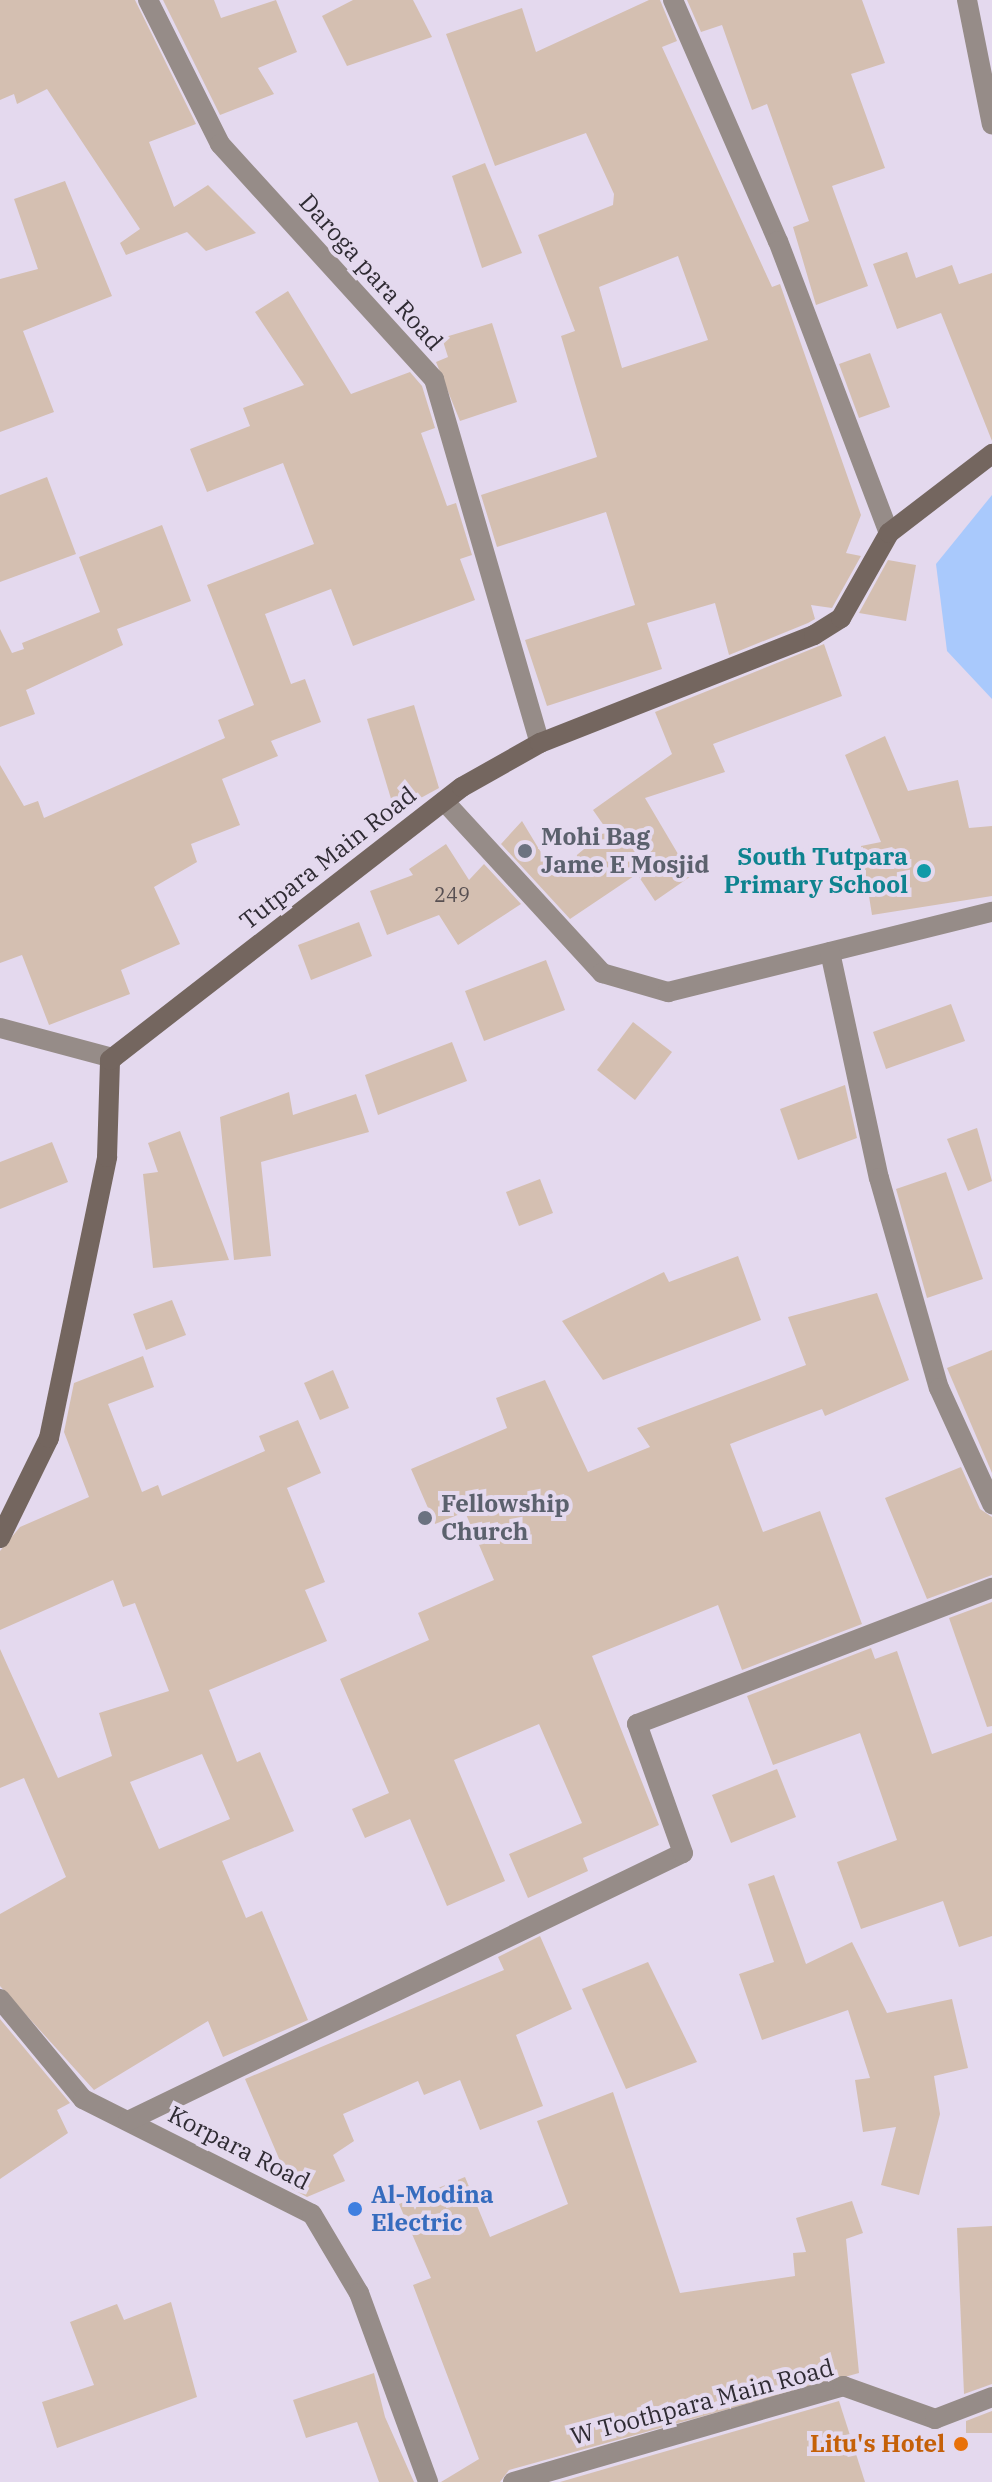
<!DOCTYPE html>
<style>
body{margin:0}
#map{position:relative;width:992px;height:2482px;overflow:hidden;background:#e4d9ee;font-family:"IBM Plex Serif",serif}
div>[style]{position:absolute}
.water>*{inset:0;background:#a9c9fc}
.building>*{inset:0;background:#d4bfb1}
.street>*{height:20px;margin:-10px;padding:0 10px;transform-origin:10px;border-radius:10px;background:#968c88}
.secondary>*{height:20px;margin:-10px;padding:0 10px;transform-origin:10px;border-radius:10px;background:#74665f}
.dots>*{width:22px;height:22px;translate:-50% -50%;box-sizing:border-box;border:4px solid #e4d9ee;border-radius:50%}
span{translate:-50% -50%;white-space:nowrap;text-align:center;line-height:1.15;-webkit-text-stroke:8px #e4d9ee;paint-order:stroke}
.number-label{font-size:20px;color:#585052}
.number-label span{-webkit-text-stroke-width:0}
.street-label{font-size:24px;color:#2f2b33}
.worship-label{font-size:24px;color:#5b616d;font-weight:700}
.left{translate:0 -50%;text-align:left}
.culture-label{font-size:24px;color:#0d838f;font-weight:700}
.right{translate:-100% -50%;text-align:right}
.shop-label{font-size:24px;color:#366cbe;font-weight:700}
.food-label{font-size:24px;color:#c56008;font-weight:700}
</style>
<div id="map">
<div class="water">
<i style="clip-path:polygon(992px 495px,992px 699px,947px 651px,936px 564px)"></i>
</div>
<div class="building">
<i style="clip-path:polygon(0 0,135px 0,196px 124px,149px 142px,174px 207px,208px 185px,256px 233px,206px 251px,187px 232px,126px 255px,120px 243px,140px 229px,47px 89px,17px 104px,14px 94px,0 100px)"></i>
<i style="clip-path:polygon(163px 0,214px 0,221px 18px,276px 0,297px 52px,258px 68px,274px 94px,220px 115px)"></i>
<i style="clip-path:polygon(353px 0,413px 0,432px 37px,347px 66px,322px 16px)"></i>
<i style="clip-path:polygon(evenodd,649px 0,660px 0,677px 41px,662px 47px,772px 287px,780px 284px,861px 515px,846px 553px,861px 556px,832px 608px,811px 605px,815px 619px,808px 623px,729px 655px,715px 603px,647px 623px,662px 669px,547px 706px,525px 640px,635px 605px,606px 512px,497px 547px,481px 495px,597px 457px,561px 336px,575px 331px,538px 235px,613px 205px,614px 194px,586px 133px,495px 166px,446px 34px,522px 8px,536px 52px,649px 0,678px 256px,708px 340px,622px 368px,599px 287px,678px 256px)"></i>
<i style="clip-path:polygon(687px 0,862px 0,885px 63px,851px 74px,885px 168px,832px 186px,868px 286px,816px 305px,793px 227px,809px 221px,767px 104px,752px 110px,722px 25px,701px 32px)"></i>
<i style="clip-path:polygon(485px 163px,522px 253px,482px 268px,452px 176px)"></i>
<i style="clip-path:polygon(65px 181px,112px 296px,23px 331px,54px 412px,0 432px,0 279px,38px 269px,14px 199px)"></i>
<i style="clip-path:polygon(907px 252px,916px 278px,952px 265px,959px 284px,992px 273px,992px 441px,941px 313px,897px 329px,873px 264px)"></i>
<i style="clip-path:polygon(288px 291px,351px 394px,410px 372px,422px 386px,435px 428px,421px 433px,447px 506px,456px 503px,472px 555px,460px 559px,475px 600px,353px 646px,331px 589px,265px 614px,291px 684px,305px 679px,321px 722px,271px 741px,278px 756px,222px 779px,240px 825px,191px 844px,197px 862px,154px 887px,180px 944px,121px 970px,130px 994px,49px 1025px,22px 955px,0 963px,0 765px,24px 806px,38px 801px,44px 818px,225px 738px,218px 720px,254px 705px,207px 585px,314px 544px,283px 463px,207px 492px,190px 449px,250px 426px,243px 408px,304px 385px,255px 312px)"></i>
<i style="clip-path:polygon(492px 323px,517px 402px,460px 421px,436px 362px,448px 357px,442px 338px)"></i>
<i style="clip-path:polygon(870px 353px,890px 407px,859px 418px,839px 364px)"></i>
<i style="clip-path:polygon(47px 477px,76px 554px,0 582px,0 495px)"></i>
<i style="clip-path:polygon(162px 525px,191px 601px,117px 629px,123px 645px,26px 690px,35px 714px,0 727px,0 629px,12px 653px,24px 649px,22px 643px,100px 612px,79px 557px)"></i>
<i style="clip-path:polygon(888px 560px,916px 565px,906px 621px,859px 613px)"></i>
<i style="clip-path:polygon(824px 644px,842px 696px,713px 744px,725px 772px,645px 798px,691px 876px,655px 901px,637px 874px,570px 919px,501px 844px,522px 821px,554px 874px,607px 830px,593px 810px,672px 754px,655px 712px)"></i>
<i style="clip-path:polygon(414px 705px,439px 788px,395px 812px,367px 719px)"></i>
<i style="clip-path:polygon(885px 736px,908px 791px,958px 780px,969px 828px,992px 826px,992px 896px,872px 915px,861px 846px,881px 842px,845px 755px)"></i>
<i style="clip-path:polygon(446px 844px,469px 880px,484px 864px,521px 904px,458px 945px,439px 915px,387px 935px,370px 891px,413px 875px,409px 869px)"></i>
<i style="clip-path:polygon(359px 922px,372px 956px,311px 980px,298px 945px)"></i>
<i style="clip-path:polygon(546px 960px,565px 1010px,484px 1041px,465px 991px)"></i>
<i style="clip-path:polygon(951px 1004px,965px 1041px,886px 1069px,873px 1032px)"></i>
<i style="clip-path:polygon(633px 1022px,672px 1052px,635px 1100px,597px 1070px)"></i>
<i style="clip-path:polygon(452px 1042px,467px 1081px,378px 1115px,365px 1075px)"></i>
<i style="clip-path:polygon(845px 1085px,857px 1138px,798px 1160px,780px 1109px)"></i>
<i style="clip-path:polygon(289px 1092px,293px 1115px,356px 1094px,369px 1132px,261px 1162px,271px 1256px,234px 1260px,220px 1117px)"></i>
<i style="clip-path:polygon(977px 1128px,992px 1181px,968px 1191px,947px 1139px)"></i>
<i style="clip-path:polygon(180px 1131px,229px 1260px,153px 1268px,143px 1174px,158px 1172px,148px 1143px)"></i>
<i style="clip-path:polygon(52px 1142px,68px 1182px,0 1209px,0 1162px)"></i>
<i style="clip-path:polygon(946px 1172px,983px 1279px,927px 1298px,896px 1189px)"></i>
<i style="clip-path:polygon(540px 1179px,553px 1213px,519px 1226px,506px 1192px)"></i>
<i style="clip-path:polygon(738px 1256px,761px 1320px,603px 1380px,562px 1321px,664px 1272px,669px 1282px)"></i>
<i style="clip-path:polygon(877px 1293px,909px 1380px,825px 1416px,822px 1409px,730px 1444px,763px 1532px,820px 1511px,862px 1624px,742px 1670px,718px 1605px,592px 1656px,659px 1825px,583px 1858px,588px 1871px,528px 1898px,509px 1854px,582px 1823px,539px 1724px,454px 1760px,505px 1881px,447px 1906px,410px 1819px,365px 1838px,352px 1809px,389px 1793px,340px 1679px,429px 1640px,418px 1613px,494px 1580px,465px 1512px,435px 1524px,411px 1469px,507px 1428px,496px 1398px,545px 1380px,588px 1472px,650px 1447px,637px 1428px,806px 1365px,788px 1317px)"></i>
<i style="clip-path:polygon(172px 1300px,186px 1335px,146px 1350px,133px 1314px)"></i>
<i style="clip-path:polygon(992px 1350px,992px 1473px,947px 1368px)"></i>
<i style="clip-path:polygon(evenodd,143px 1356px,154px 1387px,108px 1404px,142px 1492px,158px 1485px,162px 1496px,265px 1451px,259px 1436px,298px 1420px,321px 1473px,287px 1488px,325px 1582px,305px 1590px,327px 1641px,209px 1690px,237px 1762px,260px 1752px,294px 1831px,222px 1861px,246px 1918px,262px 1911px,308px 2020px,223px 2057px,208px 2021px,94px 2090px,0 1986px,0 1914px,66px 1877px,24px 1778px,0 1788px,0 1649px,58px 1778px,112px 1756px,99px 1713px,169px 1691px,135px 1603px,123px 1607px,113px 1580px,0 1630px,0 1551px,20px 1527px,89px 1497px,64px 1432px,74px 1383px,143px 1356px,202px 1754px,230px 1819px,159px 1849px,130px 1782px,202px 1754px)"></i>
<i style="clip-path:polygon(333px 1370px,349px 1408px,320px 1420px,304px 1383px)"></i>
<i style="clip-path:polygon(961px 1467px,980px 1509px,992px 1517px,992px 1575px,927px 1599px,885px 1498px)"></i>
<i style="clip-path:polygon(992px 1602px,992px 1726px,987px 1727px,949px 1618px)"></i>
<i style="clip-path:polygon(871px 1648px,875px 1659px,897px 1651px,932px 1754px,992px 1733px,992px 1936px,959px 1947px,943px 1901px,861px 1929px,837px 1862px,897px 1840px,860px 1733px,773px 1765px,747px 1696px)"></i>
<i style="clip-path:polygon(777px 1769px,796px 1817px,731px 1843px,712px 1795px)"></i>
<i style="clip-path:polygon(774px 1875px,806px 1964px,852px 1942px,887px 2013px,952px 1999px,968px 2068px,934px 2076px,940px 2114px,919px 2195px,881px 2185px,896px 2127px,863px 2132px,855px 2080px,870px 2078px,848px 2010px,762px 2040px,739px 1974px,774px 1962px,748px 1884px)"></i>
<i style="clip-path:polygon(540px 1936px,572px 2009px,516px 2035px,543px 2106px,480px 2130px,460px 2080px,424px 2095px,418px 2081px,343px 2114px,354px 2141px,333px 2155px,345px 2181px,307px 2197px,292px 2189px,245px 2079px,504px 1970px,498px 1957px)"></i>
<i style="clip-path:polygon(648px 1962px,697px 2062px,626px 2089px,582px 1989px)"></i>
<i style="clip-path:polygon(0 2019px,70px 2103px,57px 2110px,68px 2133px,0 2179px)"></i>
<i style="clip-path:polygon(613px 2092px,680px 2293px,795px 2276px,793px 2253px,806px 2252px,796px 2218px,852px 2201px,863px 2233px,846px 2239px,859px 2373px,509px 2470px,500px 2482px,441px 2482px,479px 2459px,413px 2285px,431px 2278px,399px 2204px,465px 2177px,490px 2237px,568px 2204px,537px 2121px)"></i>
<i style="clip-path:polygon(992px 2226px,992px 2384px,964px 2394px,957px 2228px)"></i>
<i style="clip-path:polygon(171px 2302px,197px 2397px,57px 2448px,42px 2402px,94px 2385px,70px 2322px,117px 2304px,124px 2320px)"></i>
<i style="clip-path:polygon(374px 2373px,385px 2417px,414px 2482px,379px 2482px,357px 2422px,306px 2438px,293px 2400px)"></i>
<i style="clip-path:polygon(839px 2401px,865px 2482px,560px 2482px)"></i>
<i style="clip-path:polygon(992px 2411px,992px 2433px,966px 2433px,966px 2421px)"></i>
</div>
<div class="street">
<i style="left:148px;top:0;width:161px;rotate:63.4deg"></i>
<i style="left:220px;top:144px;width:318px;rotate:47.7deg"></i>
<i style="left:434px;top:379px;width:379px;rotate:73.8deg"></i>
<i style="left:673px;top:0;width:263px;rotate:66.5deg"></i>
<i style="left:778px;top:241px;width:312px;rotate:69.2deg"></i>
<i style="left:967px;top:0;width:127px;rotate:78.7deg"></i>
<i style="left:444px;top:801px;width:234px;rotate:47.4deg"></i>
<i style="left:602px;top:973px;width:69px;rotate:16.1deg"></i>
<i style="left:668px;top:992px;width:334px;rotate:-13.9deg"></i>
<i style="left:830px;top:952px;width:231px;rotate:77.8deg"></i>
<i style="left:879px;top:1178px;width:218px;rotate:74.1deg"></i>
<i style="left:939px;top:1388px;width:128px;rotate:65.4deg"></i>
<i style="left:0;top:1028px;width:117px;rotate:14.9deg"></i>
<i style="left:0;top:1999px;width:130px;rotate:50.3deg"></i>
<i style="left:83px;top:2099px;width:256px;rotate:26.7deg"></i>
<i style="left:312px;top:2214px;width:92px;rotate:59.3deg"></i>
<i style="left:359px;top:2293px;width:201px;rotate:69.9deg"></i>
<i style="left:128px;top:2121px;width:616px;rotate:-25.78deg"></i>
<i style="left:683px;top:1853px;width:137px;rotate:-109.6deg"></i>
<i style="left:637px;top:1724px;width:380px;rotate:-21deg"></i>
<i style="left:513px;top:2482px;width:344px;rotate:-16.2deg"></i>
<i style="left:843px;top:2386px;width:98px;rotate:19.7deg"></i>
<i style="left:935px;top:2419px;width:61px;rotate:-21.1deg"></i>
</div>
<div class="secondary">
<i style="left:0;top:1538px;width:111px;rotate:-63.9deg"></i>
<i style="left:49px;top:1438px;width:287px;rotate:-78.3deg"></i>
<i style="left:107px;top:1157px;width:97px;rotate:-88.2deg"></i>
<i style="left:110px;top:1060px;width:445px;rotate:-37.8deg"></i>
<i style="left:462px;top:787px;width:90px;rotate:-29.4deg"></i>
<i style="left:540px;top:743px;width:295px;rotate:-21.5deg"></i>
<i style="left:814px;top:635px;width:32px;rotate:-32deg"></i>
<i style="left:841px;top:618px;width:98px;rotate:-60.5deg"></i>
<i style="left:889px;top:533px;width:130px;rotate:-37.5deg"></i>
</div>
<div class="dots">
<i style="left:525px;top:851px;background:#6b7280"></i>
<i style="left:924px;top:871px;background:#0f9aa8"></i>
<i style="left:425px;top:1518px;background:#6b7280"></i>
<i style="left:355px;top:2209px;background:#3f7fe0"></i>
<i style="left:961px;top:2444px;background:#e8710a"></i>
</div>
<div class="number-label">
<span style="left:452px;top:894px">249</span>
</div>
<div class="street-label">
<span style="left:371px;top:272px;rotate:48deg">Daroga para Road</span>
<span style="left:328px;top:858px;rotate:-38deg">Tutpara Main Road</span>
<span style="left:239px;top:2148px;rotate:27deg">Korpara Road</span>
<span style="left:702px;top:2402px;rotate:-15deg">W Toothpara Main Road</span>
</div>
<div class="worship-label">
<span class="left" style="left:541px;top:851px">Mohi Bag<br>Jame E Mosjid</span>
<span class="left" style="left:441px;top:1518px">Fellowship<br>Church</span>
</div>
<div class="culture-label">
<span class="right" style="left:908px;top:871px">South Tutpara<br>Primary School</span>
</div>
<div class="shop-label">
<span class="left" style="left:371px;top:2209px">Al-Modina<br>Electric</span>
</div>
<div class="food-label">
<span class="right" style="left:945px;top:2444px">Litu's Hotel</span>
</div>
</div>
